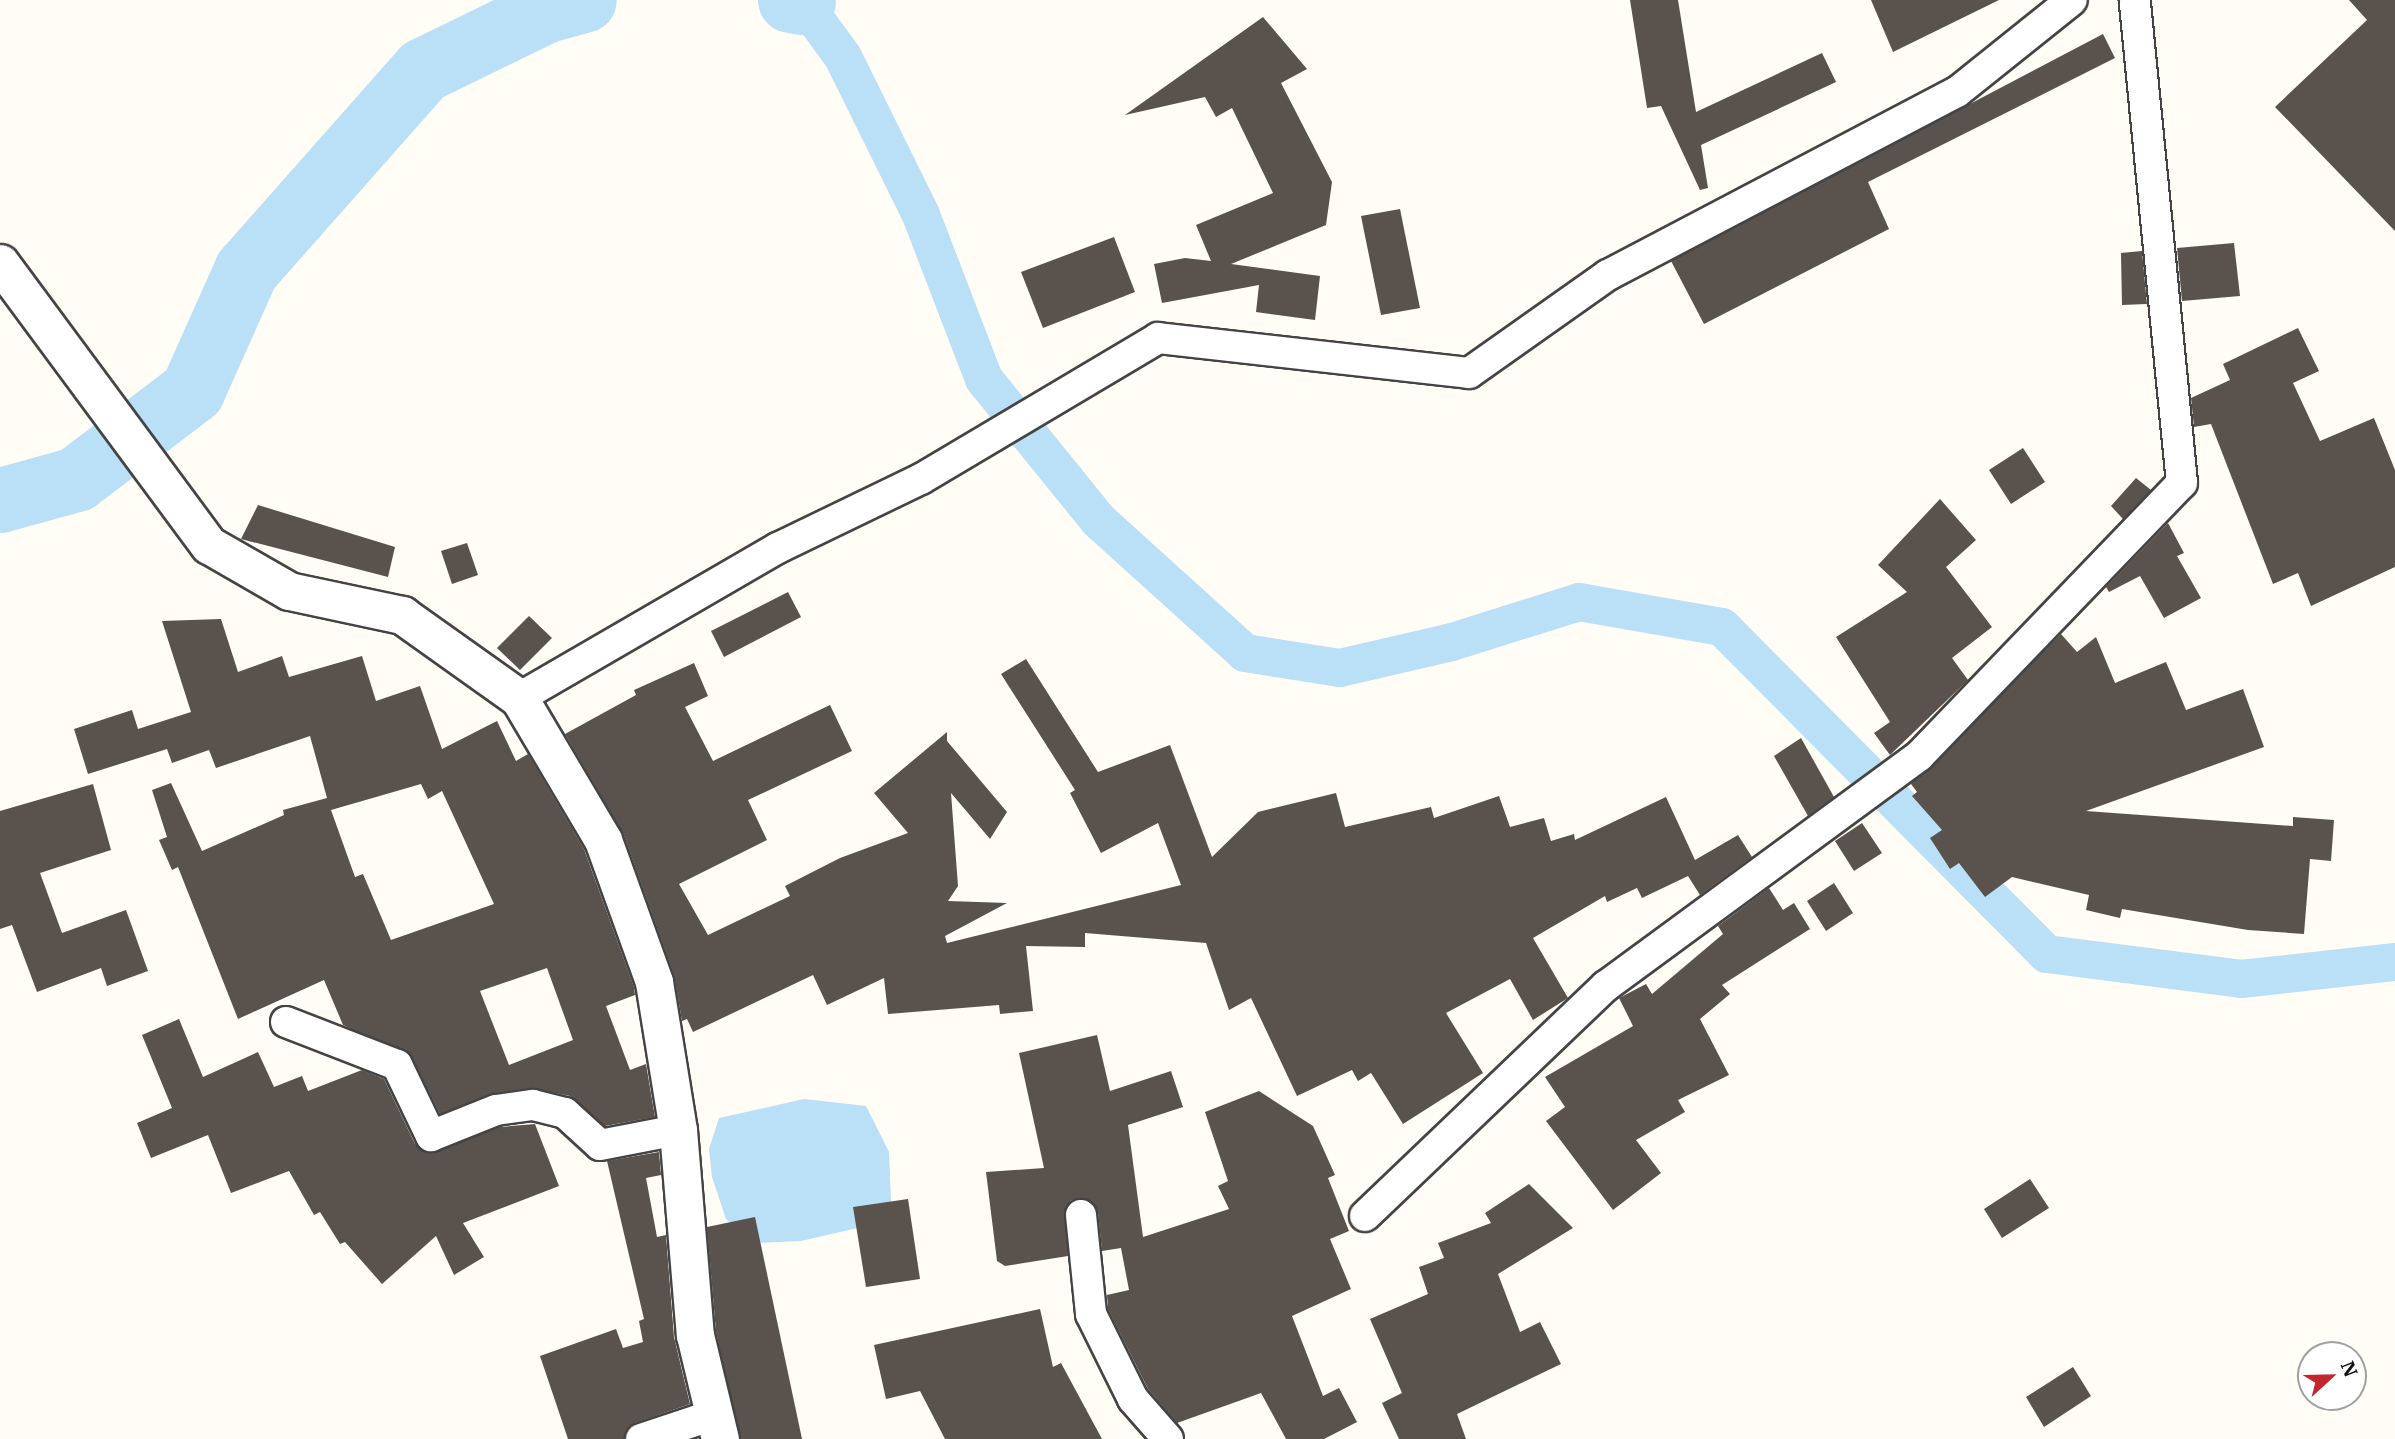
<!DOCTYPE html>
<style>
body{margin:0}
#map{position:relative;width:2395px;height:1439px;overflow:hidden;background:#fffdf5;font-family:"IBM Plex Serif",serif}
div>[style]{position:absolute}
.water>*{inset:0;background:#b9e0f7}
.canal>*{height:38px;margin:-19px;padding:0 19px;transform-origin:19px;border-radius:19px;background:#b9e0f7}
.river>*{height:65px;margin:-32.5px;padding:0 32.5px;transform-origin:32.5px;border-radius:32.5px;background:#b9e0f7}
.building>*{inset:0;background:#5a524d}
.roads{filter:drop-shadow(2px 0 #444) drop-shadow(-2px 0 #444) drop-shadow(0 2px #444) drop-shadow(0 -2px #444)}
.minor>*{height:30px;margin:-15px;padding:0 15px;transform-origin:15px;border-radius:15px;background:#fff}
.tertiary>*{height:37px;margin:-18.5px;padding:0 18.5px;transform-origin:18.5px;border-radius:18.5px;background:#fff}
span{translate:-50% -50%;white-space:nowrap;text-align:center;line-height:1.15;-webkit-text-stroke:7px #fff;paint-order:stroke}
.north{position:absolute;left:2297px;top:1341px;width:70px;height:70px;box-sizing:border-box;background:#fff;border:2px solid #a0a0a0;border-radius:50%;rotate:68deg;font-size:19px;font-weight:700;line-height:28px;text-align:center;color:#111}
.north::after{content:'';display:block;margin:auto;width:24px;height:32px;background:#c4262e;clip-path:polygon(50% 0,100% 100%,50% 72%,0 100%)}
</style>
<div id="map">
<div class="water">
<i style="clip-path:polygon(804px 1099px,866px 1106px,889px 1152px,891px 1202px,862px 1227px,801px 1241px,754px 1243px,726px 1219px,712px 1177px,709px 1149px,719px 1118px)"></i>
</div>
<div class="canal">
<i style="left:803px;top:2px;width:68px;rotate:54deg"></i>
<i style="left:843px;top:57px;width:176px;rotate:63.7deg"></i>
<i style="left:921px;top:215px;width:176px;rotate:69deg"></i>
<i style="left:984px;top:379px;width:181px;rotate:51deg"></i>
<i style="left:1098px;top:520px;width:198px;rotate:42.1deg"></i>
<i style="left:1245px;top:653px;width:96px;rotate:9deg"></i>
<i style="left:1340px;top:668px;width:115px;rotate:-13.1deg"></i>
<i style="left:1452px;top:642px;width:133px;rotate:-17.5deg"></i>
<i style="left:1579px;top:602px;width:145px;rotate:9.9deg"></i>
<i style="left:1722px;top:627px;width:461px;rotate:45.2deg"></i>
<i style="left:2047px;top:954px;width:196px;rotate:7.3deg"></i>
<i style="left:2241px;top:979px;width:155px;rotate:-6.3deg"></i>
</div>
<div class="river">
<i style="left:790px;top:0;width:13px;rotate:9deg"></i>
<i style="left:0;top:500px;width:79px;rotate:-15.4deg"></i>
<i style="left:76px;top:479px;width:146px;rotate:-37.2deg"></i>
<i style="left:192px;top:391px;width:133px;rotate:-65.9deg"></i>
<i style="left:246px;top:270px;width:267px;rotate:-48.5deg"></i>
<i style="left:423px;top:70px;width:137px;rotate:-26deg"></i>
<i style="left:546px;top:10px;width:39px;rotate:-15deg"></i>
</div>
<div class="building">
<i style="clip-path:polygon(1630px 0,1678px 0,1696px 112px,1822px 53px,1836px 82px,1701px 145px,1708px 188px,1700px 190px,1661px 106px,1647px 108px)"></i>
<i style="clip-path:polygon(1871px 0,1999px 0,1893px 52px)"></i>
<i style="clip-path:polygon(2349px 0,2395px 0,2395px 231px,2275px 107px,2367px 20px)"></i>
<i style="clip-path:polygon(1263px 17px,1307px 69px,1281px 83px,1332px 182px,1326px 225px,1231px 264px,1320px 276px,1315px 320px,1256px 312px,1259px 285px,1162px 303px,1154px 264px,1185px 258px,1211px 261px,1196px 225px,1273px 193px,1232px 108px,1216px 117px,1205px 97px,1125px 115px)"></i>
<i style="clip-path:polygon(2103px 34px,2115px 58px,1868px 182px,1889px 229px,1704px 324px,1671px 261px)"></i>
<i style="clip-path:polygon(1400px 209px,1420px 308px,1381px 315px,1361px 216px)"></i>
<i style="clip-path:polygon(1114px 237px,1135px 292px,1043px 328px,1021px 272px)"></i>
<i style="clip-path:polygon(2234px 243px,2240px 296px,2182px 301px,2177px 248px)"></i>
<i style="clip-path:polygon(2142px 251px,2147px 304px,2122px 305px,2121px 253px)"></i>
<i style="clip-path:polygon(2298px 328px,2319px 371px,2293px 383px,2320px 441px,2374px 418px,2395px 470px,2395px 567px,2311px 606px,2298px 573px,2273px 584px,2211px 424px,2194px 427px,2191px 398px,2230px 380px,2223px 364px)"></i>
<i style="clip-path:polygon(2023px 448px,2045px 482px,2011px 504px,1989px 470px)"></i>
<i style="clip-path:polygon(2136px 478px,2151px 490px,2123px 519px,2111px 506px)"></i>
<i style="clip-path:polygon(1940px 499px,1976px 540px,1946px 567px,1992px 627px,1952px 658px,1968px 680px,1890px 755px,1874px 733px,1890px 722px,1836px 637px,1907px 592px,1878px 565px)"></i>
<i style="clip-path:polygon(258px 505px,395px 547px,388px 577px,241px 539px)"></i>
<i style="clip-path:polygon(2168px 523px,2184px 553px,2177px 556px,2201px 598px,2164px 618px,2140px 576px,2109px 592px,2106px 587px)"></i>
<i style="clip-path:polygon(467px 543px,478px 575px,452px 584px,441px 551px)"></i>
<i style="clip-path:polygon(788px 592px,801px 617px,724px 657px,711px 631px)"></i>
<i style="clip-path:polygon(529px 616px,552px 638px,520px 670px,497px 648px)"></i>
<i style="clip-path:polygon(evenodd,221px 619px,238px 672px,282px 656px,289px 677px,362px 656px,376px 701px,420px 686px,442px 749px,497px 721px,516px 761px,528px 754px,584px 849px,634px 987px,635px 995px,606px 1006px,630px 1070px,646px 1064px,655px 1117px,605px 1126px,570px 1096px,531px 1088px,490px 1094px,440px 1114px,412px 1057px,343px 1025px,324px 980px,238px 1019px,178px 867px,172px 870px,159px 840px,167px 837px,152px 790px,171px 783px,202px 851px,284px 815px,283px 810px,327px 798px,310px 736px,216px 768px,209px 750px,172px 763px,167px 749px,88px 774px,74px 729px,132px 710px,138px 729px,191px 712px,162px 621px,221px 619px,421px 784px,428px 799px,442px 791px,494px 904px,391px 940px,363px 874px,355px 877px,331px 810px,421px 784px,221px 619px,547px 968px,573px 1040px,509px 1065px,480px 991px,547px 968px)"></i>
<i style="clip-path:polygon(2061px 634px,2077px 652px,2096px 637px,2115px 683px,2166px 662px,2186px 710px,2243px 689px,2264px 747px,2086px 811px,2293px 826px,2293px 817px,2334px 820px,2331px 861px,2310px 859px,2304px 934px,2248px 930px,2122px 909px,2120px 918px,2086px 910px,2089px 895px,2012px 877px,1985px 897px,1959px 863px,1950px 869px,1930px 838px,1942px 830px,1912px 796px,1917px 792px,1911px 784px)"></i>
<i style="clip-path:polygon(1026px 659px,1098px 772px,1170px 745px,1212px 857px,1258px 812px,1336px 793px,1345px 827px,1431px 807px,1434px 818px,1499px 796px,1510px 827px,1544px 818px,1551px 841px,1574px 834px,1575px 840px,1666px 797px,1695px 860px,1738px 835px,1752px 857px,1700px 895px,1688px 876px,1642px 898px,1637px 888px,1607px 902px,1605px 896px,1533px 938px,1568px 998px,1533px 1020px,1510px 979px,1446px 1013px,1483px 1073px,1403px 1124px,1371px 1073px,1358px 1081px,1352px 1070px,1297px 1096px,1251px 998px,1229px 1010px,1206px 943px,1085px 933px,1085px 947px,1026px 946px,1033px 1011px,1000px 1014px,999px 1005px,888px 1014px,884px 978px,827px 1005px,813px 975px,693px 1032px,687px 1019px,682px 1021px,674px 975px,623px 833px,565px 734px,636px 695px,634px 690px,694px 663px,708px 696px,685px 707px,713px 761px,830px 705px,852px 751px,748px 800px,767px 840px,679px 884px,708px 935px,790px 896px,785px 886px,840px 858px,908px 833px,874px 793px,947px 732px,947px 741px,1007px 812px,990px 839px,951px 793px,958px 886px,948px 901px,1007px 903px,945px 936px,947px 943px,1181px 885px,1158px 823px,1101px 853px,1070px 793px,1075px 790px,1001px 674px)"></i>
<i style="clip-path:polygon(1801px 738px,1834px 797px,1808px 816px,1774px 756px)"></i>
<i style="clip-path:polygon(93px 784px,111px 850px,40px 873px,62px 933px,126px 910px,148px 971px,107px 986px,101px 968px,37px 992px,12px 925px,0 929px,0 811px)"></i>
<i style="clip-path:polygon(1862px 823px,1882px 853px,1854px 871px,1835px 841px)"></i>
<i style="clip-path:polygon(1834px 883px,1853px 913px,1826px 931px,1807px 901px)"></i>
<i style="clip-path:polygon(1769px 888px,1783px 910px,1794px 903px,1810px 929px,1722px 985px,1730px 994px,1700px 1019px,1729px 1075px,1678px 1100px,1685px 1112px,1636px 1140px,1661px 1173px,1613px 1210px,1546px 1121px,1565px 1107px,1545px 1077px,1633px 1026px,1619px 998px,1646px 984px,1652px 994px,1723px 934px,1718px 926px)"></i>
<i style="clip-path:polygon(179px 1019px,203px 1077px,258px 1052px,274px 1087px,302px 1076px,308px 1091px,362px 1070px,384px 1079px,415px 1144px,428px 1153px,500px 1127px,535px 1124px,559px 1186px,463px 1223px,484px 1257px,454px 1275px,436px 1236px,382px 1284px,345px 1242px,340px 1244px,320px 1212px,314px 1215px,289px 1171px,231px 1193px,208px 1135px,151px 1158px,137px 1123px,172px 1108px,142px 1035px)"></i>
<i style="clip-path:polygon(1097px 1035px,1110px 1091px,1171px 1071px,1183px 1107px,1128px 1125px,1143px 1237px,1229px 1209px,1218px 1186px,1228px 1181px,1205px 1112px,1259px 1091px,1313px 1126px,1335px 1175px,1328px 1178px,1349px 1231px,1330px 1239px,1351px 1289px,1292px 1316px,1323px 1396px,1339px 1388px,1357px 1422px,1324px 1439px,1286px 1439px,1261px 1393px,1177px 1423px,1148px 1389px,1108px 1309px,1107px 1295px,1129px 1290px,1121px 1248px,1102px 1251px,1098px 1213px,1088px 1199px,1071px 1200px,1065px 1208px,1068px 1256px,1005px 1266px,997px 1261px,986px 1172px,1044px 1168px,1019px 1053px)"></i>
<i style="clip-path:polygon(659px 1152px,661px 1175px,646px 1178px,657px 1237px,666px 1235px,674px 1337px,690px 1404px,635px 1423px,624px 1439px,568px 1439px,540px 1356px,616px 1329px,623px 1348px,643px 1342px,639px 1321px,644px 1319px,607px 1161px)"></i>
<i style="clip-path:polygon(2030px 1179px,2049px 1208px,2002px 1238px,1984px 1209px)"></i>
<i style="clip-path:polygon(1529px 1184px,1573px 1228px,1498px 1274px,1520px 1332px,1540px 1322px,1561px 1364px,1457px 1414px,1466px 1439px,1399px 1439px,1382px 1403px,1402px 1393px,1370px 1319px,1428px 1294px,1419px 1267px,1444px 1258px,1438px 1243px,1491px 1223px,1485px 1213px)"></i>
<i style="clip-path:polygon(908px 1199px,920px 1279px,866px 1287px,853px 1207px)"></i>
<i style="clip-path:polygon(755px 1217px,802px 1439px,740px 1439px,716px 1332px,707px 1227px)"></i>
<i style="clip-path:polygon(1040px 1309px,1053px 1367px,1061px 1363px,1102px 1439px,945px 1439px,920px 1391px,886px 1399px,874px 1345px)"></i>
<i style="clip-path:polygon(2073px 1367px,2091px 1396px,2044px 1427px,2026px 1397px)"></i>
</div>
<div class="roads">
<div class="minor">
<i style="left:519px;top:698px;width:299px;rotate:-30.1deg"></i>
<i style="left:778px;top:548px;width:159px;rotate:-25.8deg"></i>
<i style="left:921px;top:479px;width:276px;rotate:-30.7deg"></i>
<i style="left:1158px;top:338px;width:313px;rotate:6.4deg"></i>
<i style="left:1469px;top:373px;width:170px;rotate:-35.2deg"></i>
<i style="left:1608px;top:275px;width:394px;rotate:-27.7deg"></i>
<i style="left:1957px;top:92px;width:147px;rotate:-38.7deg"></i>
<i style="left:286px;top:1022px;width:119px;rotate:21.2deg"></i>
<i style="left:397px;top:1065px;width:79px;rotate:64.4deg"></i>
<i style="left:431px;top:1136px;width:70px;rotate:-21.8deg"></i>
<i style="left:496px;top:1110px;width:37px;rotate:-8deg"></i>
<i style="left:533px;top:1105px;width:33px;rotate:14deg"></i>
<i style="left:565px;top:1113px;width:47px;rotate:42.4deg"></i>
<i style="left:600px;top:1145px;width:79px;rotate:-10.9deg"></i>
<i style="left:1081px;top:1215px;width:100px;rotate:84.2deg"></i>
<i style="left:1091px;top:1314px;width:95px;rotate:63.7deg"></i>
<i style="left:1133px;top:1399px;width:53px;rotate:48.8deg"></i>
<i style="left:1365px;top:1216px;width:333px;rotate:-43.7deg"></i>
<i style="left:1606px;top:986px;width:388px;rotate:-36.3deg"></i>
<i style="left:1919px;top:756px;width:379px;rotate:-46.1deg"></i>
<i style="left:2182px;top:483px;width:485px;rotate:-95.6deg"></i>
<i style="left:641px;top:1439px;width:76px;rotate:-18.4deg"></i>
</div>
<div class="tertiary">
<i style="left:0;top:263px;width:351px;rotate:53.5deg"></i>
<i style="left:209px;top:545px;width:92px;rotate:29.9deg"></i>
<i style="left:289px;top:591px;width:116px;rotate:12deg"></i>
<i style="left:402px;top:615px;width:143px;rotate:35.4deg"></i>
<i style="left:519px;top:698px;width:165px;rotate:59.4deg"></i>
<i style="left:603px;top:840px;width:151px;rotate:70.2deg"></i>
<i style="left:654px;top:982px;width:150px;rotate:80.8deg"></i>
<i style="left:678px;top:1130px;width:206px;rotate:85.3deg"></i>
<i style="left:695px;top:1335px;width:107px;rotate:76.5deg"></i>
</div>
</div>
<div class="north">N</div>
</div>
